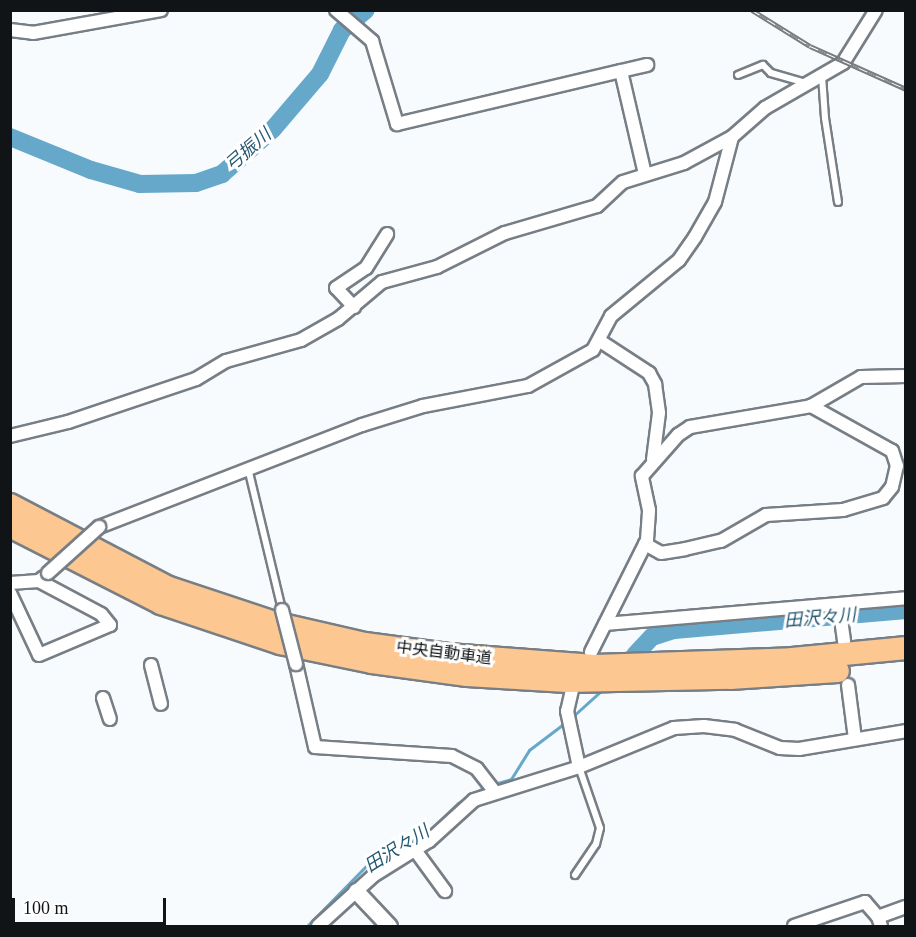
<!DOCTYPE html>
<meta charset="utf-8">
<style>
body{margin:0}
#map{position:relative;width:916px;height:937px;overflow:hidden;background:#f7fbfd;font-family:"Times New Roman","Noto Sans JP",serif}
div>[style]{position:absolute}
.stream>*{height:3px;margin:-1.5px;padding:0 1.5px;transform-origin:1.5px;border-radius:1.5px;background:#66a8ca}
.river>*{height:18px;margin:-9px;padding:0 9px;transform-origin:9px;border-radius:9px;background:#66a8ca}
.roads{filter:drop-shadow(2px 0 #777e85) drop-shadow(-2px 0 #777e85) drop-shadow(0 2px #777e85) drop-shadow(0 -2px #777e85)}
.service>*{height:6px;margin:-3px;padding:0 3px;transform-origin:3px;border-radius:3px;background:#fff}
.minor>*{height:12px;margin:-6px;padding:0 6px;transform-origin:6px;border-radius:6px;background:#fff}
.tertiary>*{height:15px;margin:-7.5px;padding:0 7.5px;transform-origin:7.5px;border-radius:7.5px;background:#fff}
.motorway>*{height:22px;margin:-11px;padding:0 11px;transform-origin:11px;border-radius:11px;background:#fcc791}
.rail>*{height:5px;margin-top:-2.5px;transform-origin:0;background:repeating-linear-gradient(90deg,#fff 0 9px,#797c7e 0 18px);box-sizing:border-box;border-block:2px solid #797c7e}
.bridges{filter:drop-shadow(2px 0 #777e85) drop-shadow(-2px 0 #777e85) drop-shadow(0 2px #777e85) drop-shadow(0 -2px #777e85)}
.minor-bridge>*{height:12px;margin:-6px;padding:0 6px;transform-origin:6px;border-radius:6px;background:#fff}
span{translate:-50% -50%;white-space:nowrap;text-align:center;line-height:1.15;-webkit-text-stroke:6px #fff;paint-order:stroke}
.street-label{font-size:16px;color:#111416}
.water-label{font-size:18px;color:#245871;font-style:italic}
.frame{position:absolute;inset:0;border:12px solid #111416;pointer-events:none}
.scale{position:absolute;left:12px;top:898px;width:154px;height:27px;box-sizing:border-box;border:3px solid #111416;border-top:0;padding-left:8px;font-size:18px;line-height:21px;white-space:nowrap;color:#111416;-webkit-text-stroke:4px #fff;paint-order:stroke}
</style>
<div id="map">
<div class="stream">
<i style="left:571px;top:718px;width:40px;rotate:-42deg"></i>
<i style="left:494px;top:784px;width:18px;rotate:-16deg"></i>
<i style="left:511px;top:779px;width:34px;rotate:-58deg"></i>
<i style="left:529px;top:750px;width:46px;rotate:-37.1deg"></i>
<i style="left:307px;top:926px;width:88px;rotate:-45.5deg"></i>
<i style="left:369px;top:863px;width:65px;rotate:-27.3deg"></i>
<i style="left:427px;top:833px;width:43px;rotate:-44.1deg"></i>
<i style="left:458px;top:803px;width:31px;rotate:-31deg"></i>
</div>
<div class="river">
<i style="left:10px;top:137px;width:87px;rotate:22.2deg"></i>
<i style="left:91px;top:170px;width:51px;rotate:15.9deg"></i>
<i style="left:140px;top:184px;width:56px;rotate:-1deg"></i>
<i style="left:196px;top:183px;width:28px;rotate:-19deg"></i>
<i style="left:222px;top:174px;width:68px;rotate:-41.4deg"></i>
<i style="left:273px;top:129px;width:72px;rotate:-49.5deg"></i>
<i style="left:320px;top:74px;width:49px;rotate:-63.4deg"></i>
<i style="left:342px;top:30px;width:31px;rotate:-40deg"></i>
<i style="left:635px;top:655px;width:25px;rotate:-47deg"></i>
<i style="left:652px;top:637px;width:23px;rotate:-18deg"></i>
<i style="left:674px;top:630px;width:233px;rotate:-4.9deg"></i>
</div>
<div class="roads">
<div class="service">
<i style="left:738px;top:75px;width:27px;rotate:-22deg"></i>
<i style="left:763px;top:65px;width:11px;rotate:45deg"></i>
<i style="left:771px;top:73px;width:35px;rotate:16deg"></i>
<i style="left:822px;top:76px;width:42px;rotate:85.9deg"></i>
<i style="left:825px;top:118px;width:85px;rotate:81.2deg"></i>
<i style="left:248px;top:468px;width:146px;rotate:76.5deg"></i>
<i style="left:575px;top:875px;width:37px;rotate:-56deg"></i>
<i style="left:596px;top:844px;width:16px;rotate:-76deg"></i>
<i style="left:600px;top:828px;width:65px;rotate:-109deg"></i>
</div>
<div class="minor">
<i style="left:336px;top:10px;width:48px;rotate:40.7deg"></i>
<i style="left:372px;top:41px;width:87px;rotate:73.2deg"></i>
<i style="left:397px;top:124px;width:230px;rotate:-13.3deg"></i>
<i style="left:621px;top:71px;width:106px;rotate:76.9deg"></i>
<i style="left:10px;top:30px;width:23px;rotate:7deg"></i>
<i style="left:33px;top:33px;width:130px;rotate:-10.2deg"></i>
<i style="left:621px;top:71px;width:27px;rotate:-13deg"></i>
<i style="left:354px;top:307px;width:26px;rotate:-133deg"></i>
<i style="left:336px;top:288px;width:36px;rotate:-34deg"></i>
<i style="left:366px;top:268px;width:40px;rotate:-58deg"></i>
<i style="left:600px;top:341px;width:59px;rotate:33.1deg"></i>
<i style="left:649px;top:373px;width:13px;rotate:61deg"></i>
<i style="left:655px;top:384px;width:29px;rotate:82deg"></i>
<i style="left:659px;top:413px;width:47px;rotate:97.3deg"></i>
<i style="left:10px;top:436px;width:60px;rotate:-13.6deg"></i>
<i style="left:68px;top:422px;width:135px;rotate:-18.6deg"></i>
<i style="left:196px;top:379px;width:35px;rotate:-31deg"></i>
<i style="left:226px;top:361px;width:78px;rotate:-15.6deg"></i>
<i style="left:301px;top:340px;width:43px;rotate:-29.6deg"></i>
<i style="left:338px;top:319px;width:57px;rotate:-40.1deg"></i>
<i style="left:382px;top:282px;width:57px;rotate:-15.3deg"></i>
<i style="left:437px;top:267px;width:76px;rotate:-26.6deg"></i>
<i style="left:505px;top:233px;width:96px;rotate:-16.4deg"></i>
<i style="left:597px;top:206px;width:35px;rotate:-43deg"></i>
<i style="left:623px;top:182px;width:64px;rotate:-17.3deg"></i>
<i style="left:684px;top:163px;width:55px;rotate:-28.4deg"></i>
<i style="left:732px;top:137px;width:44px;rotate:-41.3deg"></i>
<i style="left:765px;top:108px;width:90px;rotate:-30deg"></i>
<i style="left:843px;top:63px;width:62px;rotate:-58.1deg"></i>
<i style="left:99px;top:527px;width:282px;rotate:-21.2deg"></i>
<i style="left:362px;top:425px;width:64px;rotate:-17.3deg"></i>
<i style="left:423px;top:406px;width:107px;rotate:-10.8deg"></i>
<i style="left:528px;top:386px;width:74px;rotate:-29deg"></i>
<i style="left:593px;top:350px;width:38px;rotate:-62deg"></i>
<i style="left:611px;top:316px;width:88px;rotate:-39.5deg"></i>
<i style="left:679px;top:260px;width:28px;rotate:-55deg"></i>
<i style="left:695px;top:237px;width:40px;rotate:-60.3deg"></i>
<i style="left:715px;top:202px;width:67px;rotate:-75.3deg"></i>
<i style="left:645px;top:544px;width:18px;rotate:29deg"></i>
<i style="left:661px;top:553px;width:24px;rotate:-9deg"></i>
<i style="left:685px;top:549px;width:37px;rotate:-13deg"></i>
<i style="left:721px;top:541px;width:52px;rotate:-30deg"></i>
<i style="left:766px;top:515px;width:77px;rotate:-3.7deg"></i>
<i style="left:843px;top:510px;width:42px;rotate:-16.7deg"></i>
<i style="left:883px;top:498px;width:14px;rotate:-51deg"></i>
<i style="left:892px;top:487px;width:22px;rotate:-77deg"></i>
<i style="left:897px;top:466px;width:16px;rotate:-108deg"></i>
<i style="left:892px;top:451px;width:93px;rotate:-150.9deg"></i>
<i style="left:10px;top:583px;width:29px;rotate:-4deg"></i>
<i style="left:39px;top:581px;width:6px;rotate:-39deg"></i>
<i style="left:10px;top:593px;width:68px;rotate:64.9deg"></i>
<i style="left:39px;top:655px;width:77px;rotate:-22.9deg"></i>
<i style="left:110px;top:625px;width:14px;rotate:-129deg"></i>
<i style="left:101px;top:614px;width:70px;rotate:-152deg"></i>
<i style="left:839px;top:605px;width:37px;rotate:82deg"></i>
<i style="left:605px;top:624px;width:302px;rotate:-4.9deg"></i>
<i style="left:591px;top:652px;width:125px;rotate:-63.4deg"></i>
<i style="left:647px;top:540px;width:30px;rotate:-86deg"></i>
<i style="left:649px;top:510px;width:35px;rotate:-102deg"></i>
<i style="left:642px;top:476px;width:55px;rotate:-48.7deg"></i>
<i style="left:678px;top:435px;width:14px;rotate:-34deg"></i>
<i style="left:690px;top:427px;width:123px;rotate:-9.8deg"></i>
<i style="left:811px;top:406px;width:58px;rotate:-30.1deg"></i>
<i style="left:861px;top:377px;width:45px;rotate:-1.3deg"></i>
<i style="left:296px;top:664px;width:85px;rotate:77.1deg"></i>
<i style="left:315px;top:747px;width:137px;rotate:3.8deg"></i>
<i style="left:452px;top:756px;width:28px;rotate:27deg"></i>
<i style="left:477px;top:769px;width:29px;rotate:52deg"></i>
<i style="left:151px;top:665px;width:40px;rotate:75.6deg"></i>
<i style="left:848px;top:685px;width:54px;rotate:82.6deg"></i>
<i style="left:572px;top:690px;width:22px;rotate:103deg"></i>
<i style="left:567px;top:711px;width:57px;rotate:77.9deg"></i>
<i style="left:103px;top:698px;width:22px;rotate:72deg"></i>
<i style="left:415px;top:850px;width:51px;rotate:53.8deg"></i>
<i style="left:318px;top:926px;width:74px;rotate:-42.3deg"></i>
<i style="left:373px;top:876px;width:66px;rotate:-32deg"></i>
<i style="left:429px;top:841px;width:61px;rotate:-42.3deg"></i>
<i style="left:474px;top:800px;width:110px;rotate:-17.4deg"></i>
<i style="left:579px;top:767px;width:103px;rotate:-22.3deg"></i>
<i style="left:674px;top:728px;width:30px;rotate:-4deg"></i>
<i style="left:704px;top:726px;width:31px;rotate:7deg"></i>
<i style="left:735px;top:730px;width:48px;rotate:21.8deg"></i>
<i style="left:780px;top:748px;width:19px;rotate:3deg"></i>
<i style="left:799px;top:749px;width:109px;rotate:-9.5deg"></i>
<i style="left:794px;top:926px;width:75px;rotate:-18.7deg"></i>
<i style="left:865px;top:902px;width:20px;rotate:49deg"></i>
<i style="left:881px;top:926px;width:9px;rotate:-108deg"></i>
<i style="left:878px;top:917px;width:30px;rotate:-20deg"></i>
</div>
<div class="tertiary">
<i style="left:356px;top:891px;width:48px;rotate:46.7deg"></i>
</div>
<div class="motorway">
<i style="left:10px;top:505px;width:179px;rotate:27.6deg"></i>
<i style="left:169px;top:588px;width:115px;rotate:18.3deg"></i>
<i style="left:278px;top:624px;width:89px;rotate:12.9deg"></i>
<i style="left:365px;top:644px;width:84px;rotate:7.5deg"></i>
<i style="left:448px;top:655px;width:147px;rotate:4.3deg"></i>
<i style="left:595px;top:666px;width:197px;rotate:-2deg"></i>
<i style="left:792px;top:659px;width:115px;rotate:-5.5deg"></i>
<i style="left:10px;top:526px;width:169px;rotate:27deg"></i>
<i style="left:161px;top:603px;width:126px;rotate:18.6deg"></i>
<i style="left:280px;top:643px;width:94px;rotate:11.7deg"></i>
<i style="left:372px;top:662px;width:96px;rotate:7.8deg"></i>
<i style="left:467px;top:675px;width:100px;rotate:3.4deg"></i>
<i style="left:567px;top:681px;width:163px;rotate:-1.1deg"></i>
<i style="left:730px;top:678px;width:108px;rotate:-3.7deg"></i>
</div>
</div>
<div class="rail">
<i style="left:752px;top:10px;width:68px;rotate:31.8deg"></i>
<i style="left:810px;top:46px;width:105px;rotate:24.1deg"></i>
</div>
<div class="bridges">
<div class="minor-bridge">
<i style="left:48px;top:573px;width:69px;rotate:-42deg"></i>
<i style="left:282px;top:610px;width:56px;rotate:75.5deg"></i>
</div>
</div>
<div class="street-label">
<span style="left:444px;top:653px;rotate:7deg">中央自動車道</span>
</div>
<div class="water-label">
<span style="left:248px;top:150px;rotate:-41deg">弓振川</span>
<span style="left:820px;top:618px;rotate:-5deg">田沢々川</span>
<span style="left:397px;top:849px;rotate:-32deg">田沢々川</span>
</div>
<div class="frame"></div>
<div class="scale">100 m</div>
</div>
